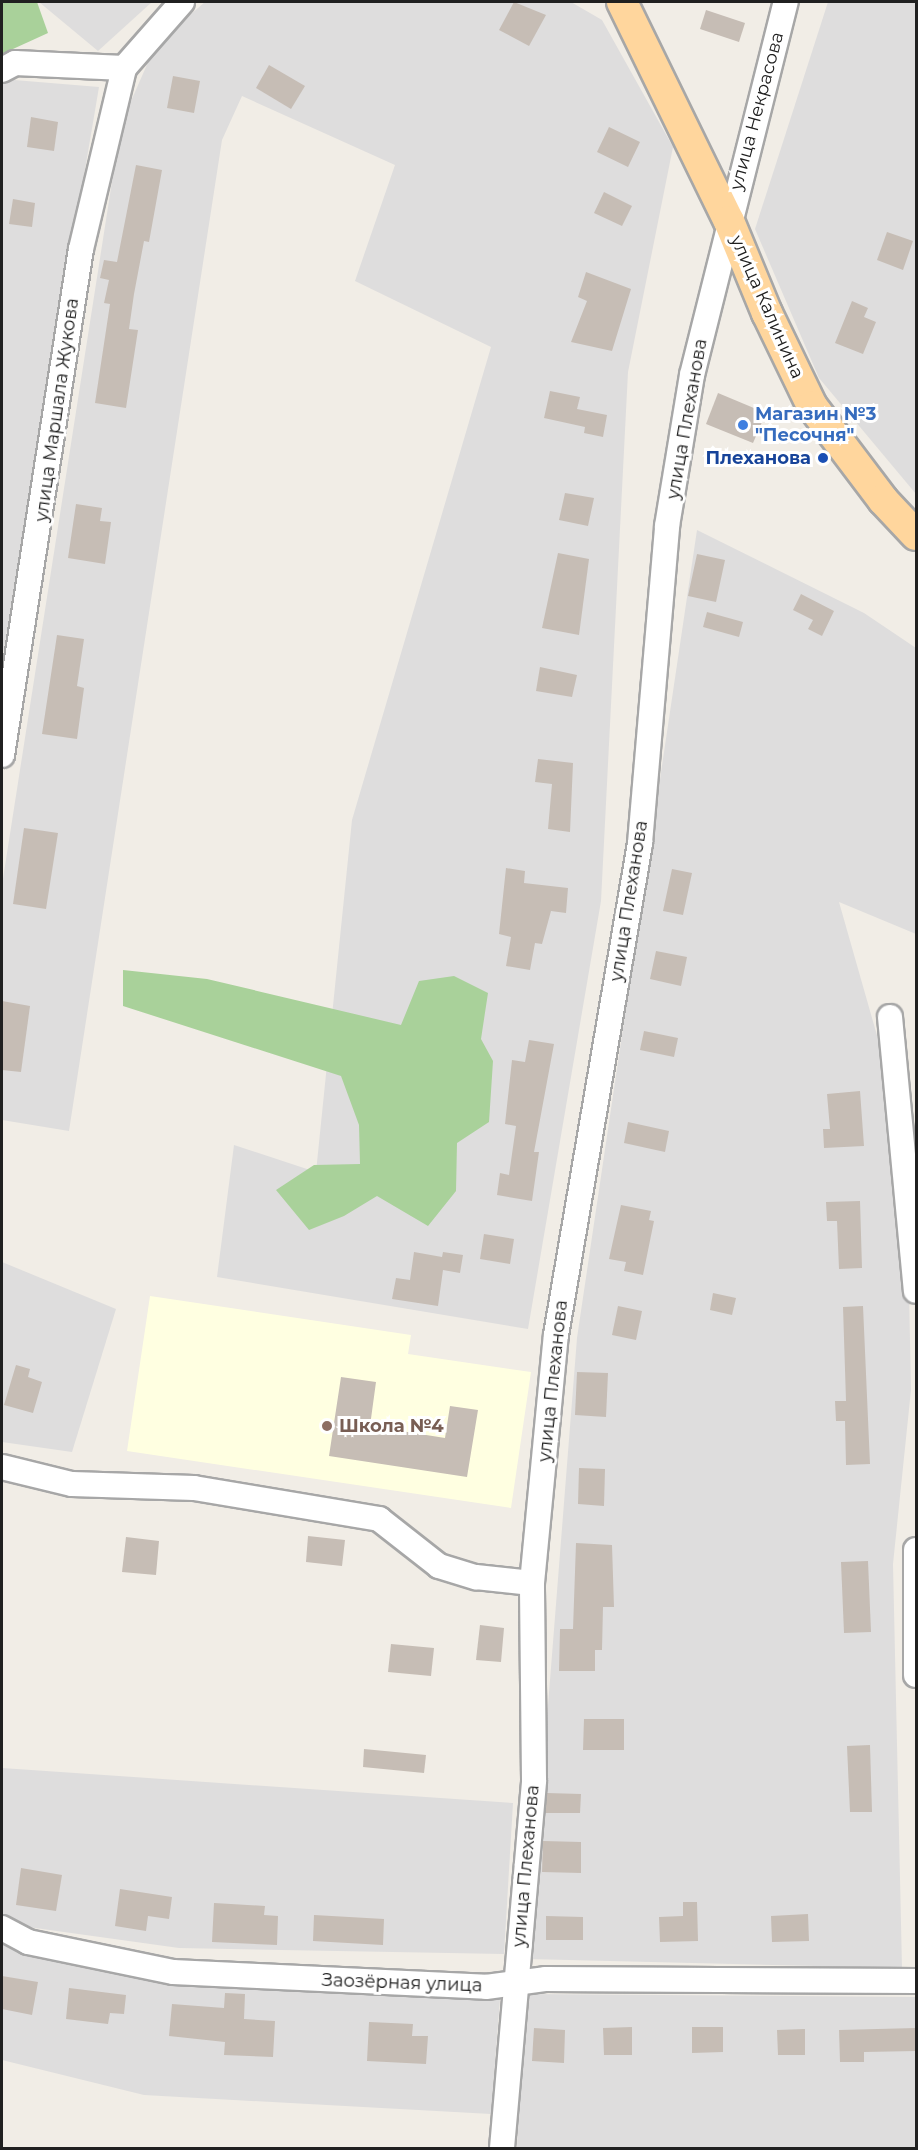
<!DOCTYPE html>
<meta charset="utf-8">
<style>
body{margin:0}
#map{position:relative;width:918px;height:2150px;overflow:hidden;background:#f1ede6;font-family:Montserrat,sans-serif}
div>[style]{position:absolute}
.residential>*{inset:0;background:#dedddd}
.education>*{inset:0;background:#ffffe1}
.forest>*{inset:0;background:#a9d19a}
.building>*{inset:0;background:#c6bdb5}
.roads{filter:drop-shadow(2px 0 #a7a7a7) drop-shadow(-2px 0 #a7a7a7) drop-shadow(0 2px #a7a7a7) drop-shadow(0 -2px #a7a7a7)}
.minor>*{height:24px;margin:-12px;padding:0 12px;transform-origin:12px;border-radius:12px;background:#fff}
.major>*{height:30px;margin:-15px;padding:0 15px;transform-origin:15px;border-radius:15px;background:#ffd69d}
.dots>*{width:16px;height:16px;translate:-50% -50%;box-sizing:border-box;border:3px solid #fff;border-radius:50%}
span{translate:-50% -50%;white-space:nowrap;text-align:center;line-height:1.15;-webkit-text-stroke:6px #fff;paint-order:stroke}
.street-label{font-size:18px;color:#202020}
.shop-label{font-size:18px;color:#366cbe;font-weight:700}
.left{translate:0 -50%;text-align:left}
.transit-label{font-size:18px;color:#164399;font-weight:700}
.right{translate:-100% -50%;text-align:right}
.education-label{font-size:18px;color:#785e54;font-weight:700}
.frame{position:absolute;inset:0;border:3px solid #202020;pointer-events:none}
</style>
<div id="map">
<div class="residential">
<i style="clip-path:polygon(39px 2px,152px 2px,98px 51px)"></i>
<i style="clip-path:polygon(205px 2px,571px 2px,602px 20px,673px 147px,628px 372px,601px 901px,528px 1329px,217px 1277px,234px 1145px,316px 1172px,352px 820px,491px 347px,355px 281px,395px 165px,242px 96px,222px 140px,69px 1131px,2px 1120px,2px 885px,121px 124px,156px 44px)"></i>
<i style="clip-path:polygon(828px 2px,916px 2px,916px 494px,819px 378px,755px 229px)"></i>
<i style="clip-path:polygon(2px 79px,99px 87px,2px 660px)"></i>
<i style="clip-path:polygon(697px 530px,864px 613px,916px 648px,916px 934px,839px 902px,880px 1046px,908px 1242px,911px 1390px,893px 1564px,902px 1968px,528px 1959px,577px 1338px)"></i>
<i style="clip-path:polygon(2px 1262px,116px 1309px,72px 1452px,2px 1442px)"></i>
<i style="clip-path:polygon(2px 1768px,513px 1803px,504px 1954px,179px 1948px,28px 1927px,2px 1913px)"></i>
<i style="clip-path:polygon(2px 1941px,175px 1985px,500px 1999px,491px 2114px,144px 2095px,2px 2060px)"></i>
<i style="clip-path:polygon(523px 1994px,916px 1997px,916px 2148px,517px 2148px)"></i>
</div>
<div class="education">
<i style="clip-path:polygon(150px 1296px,411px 1335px,408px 1354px,531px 1372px,511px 1508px,127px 1451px)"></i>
</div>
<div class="forest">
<i style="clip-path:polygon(2px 2px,37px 2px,48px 33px,2px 54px)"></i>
<i style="clip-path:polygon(123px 970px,207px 979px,401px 1025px,419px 981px,454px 976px,488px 993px,481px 1039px,493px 1061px,489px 1122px,457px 1143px,456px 1191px,428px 1226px,377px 1196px,344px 1216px,309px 1230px,276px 1190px,314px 1165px,360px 1164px,359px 1125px,341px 1076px,123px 1006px)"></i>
</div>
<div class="building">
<i style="clip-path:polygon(514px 2px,546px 15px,529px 46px,499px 30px)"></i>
<i style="clip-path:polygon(706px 10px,745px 23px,739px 42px,700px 29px)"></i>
<i style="clip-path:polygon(269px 65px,305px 86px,291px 109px,256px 88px)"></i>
<i style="clip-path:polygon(173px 76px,200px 81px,194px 113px,167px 108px)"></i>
<i style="clip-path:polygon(31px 117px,58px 122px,54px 151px,27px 147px)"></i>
<i style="clip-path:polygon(609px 127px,640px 142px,628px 167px,597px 152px)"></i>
<i style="clip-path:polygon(136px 165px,162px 170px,149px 242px,144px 241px,134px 294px,129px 329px,138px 330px,126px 408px,95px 403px,110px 304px,104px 303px,109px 280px,100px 278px,104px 260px,117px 262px)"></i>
<i style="clip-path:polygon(604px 192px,632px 206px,622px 226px,594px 213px)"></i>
<i style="clip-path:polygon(13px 199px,35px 203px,32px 227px,9px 224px)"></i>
<i style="clip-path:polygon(887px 232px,913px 241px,903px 270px,877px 260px)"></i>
<i style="clip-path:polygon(586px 272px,631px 289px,612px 351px,571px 342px,587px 301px,578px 297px)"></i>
<i style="clip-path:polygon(852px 301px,868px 308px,864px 317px,876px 322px,863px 354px,835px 343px)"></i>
<i style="clip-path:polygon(550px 391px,580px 397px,577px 409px,607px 415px,603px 437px,584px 433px,585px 427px,544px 418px)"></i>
<i style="clip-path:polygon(718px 393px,766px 413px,753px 443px,706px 424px)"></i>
<i style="clip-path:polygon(565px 493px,594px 498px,588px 526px,559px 520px)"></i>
<i style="clip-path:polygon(76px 504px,102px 508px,100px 521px,111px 522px,105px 564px,68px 558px)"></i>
<i style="clip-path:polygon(558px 553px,589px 559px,579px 635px,542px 628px)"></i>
<i style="clip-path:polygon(697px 554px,725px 560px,716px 602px,688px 596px)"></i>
<i style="clip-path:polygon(801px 594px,834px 611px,822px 636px,808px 629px,813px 620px,793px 610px)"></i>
<i style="clip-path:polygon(707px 612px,743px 622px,739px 637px,703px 627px)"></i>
<i style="clip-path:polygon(57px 635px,84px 639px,77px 686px,84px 688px,77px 739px,42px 734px)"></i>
<i style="clip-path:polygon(540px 667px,577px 675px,572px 697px,536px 691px)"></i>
<i style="clip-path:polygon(538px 759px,573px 763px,570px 832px,548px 829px,552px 784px,535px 782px)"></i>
<i style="clip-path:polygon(24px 828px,58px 833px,46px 909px,13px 904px)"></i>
<i style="clip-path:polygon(506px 868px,525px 871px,524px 883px,568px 888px,566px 913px,551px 911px,542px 944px,535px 943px,530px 970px,506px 966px,511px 937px,499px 934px)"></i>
<i style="clip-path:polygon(672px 869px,692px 873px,683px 915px,663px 911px)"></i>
<i style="clip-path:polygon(656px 951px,687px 957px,681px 986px,650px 979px)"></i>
<i style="clip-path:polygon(2px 1001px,30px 1006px,21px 1072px,2px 1070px)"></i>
<i style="clip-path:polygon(644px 1031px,678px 1038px,674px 1057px,640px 1050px)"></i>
<i style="clip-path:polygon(529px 1040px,554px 1044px,534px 1152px,539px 1152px,532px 1201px,497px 1195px,500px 1173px,509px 1175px,516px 1126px,505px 1124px,512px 1060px,525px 1062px)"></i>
<i style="clip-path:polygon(860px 1091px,864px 1146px,824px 1148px,823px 1129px,830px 1129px,827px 1094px)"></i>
<i style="clip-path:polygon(628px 1122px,669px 1131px,665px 1152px,624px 1143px)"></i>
<i style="clip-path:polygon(860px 1201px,862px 1268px,839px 1269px,837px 1221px,827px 1221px,826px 1202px)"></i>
<i style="clip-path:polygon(621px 1205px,651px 1211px,649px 1220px,654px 1221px,643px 1275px,624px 1271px,626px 1262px,609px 1259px)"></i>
<i style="clip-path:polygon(484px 1234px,514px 1239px,510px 1264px,480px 1259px)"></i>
<i style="clip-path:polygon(414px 1252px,442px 1257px,443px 1252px,463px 1255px,460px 1273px,443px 1270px,438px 1306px,392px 1299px,396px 1278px,410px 1280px)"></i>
<i style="clip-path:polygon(713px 1293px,736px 1298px,732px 1315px,710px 1310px)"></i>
<i style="clip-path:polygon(618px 1306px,642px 1311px,636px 1340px,612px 1335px)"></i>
<i style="clip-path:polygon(863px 1306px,870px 1464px,846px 1465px,845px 1421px,836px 1421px,835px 1401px,846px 1401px,843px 1307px)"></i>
<i style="clip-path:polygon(16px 1365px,30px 1369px,28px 1377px,42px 1382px,33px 1413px,4px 1405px)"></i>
<i style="clip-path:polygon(577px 1372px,608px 1373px,606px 1417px,575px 1415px)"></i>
<i style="clip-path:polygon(341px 1377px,376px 1382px,370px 1426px,445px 1438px,450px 1406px,478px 1410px,467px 1477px,329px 1456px)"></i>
<i style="clip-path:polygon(579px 1468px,605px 1469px,604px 1506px,578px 1504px)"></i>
<i style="clip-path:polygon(308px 1536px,345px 1540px,342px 1566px,306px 1562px)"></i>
<i style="clip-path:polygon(126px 1537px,159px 1541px,156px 1575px,122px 1572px)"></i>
<i style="clip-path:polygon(576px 1543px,612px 1545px,614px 1607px,603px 1607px,602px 1650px,595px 1650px,595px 1671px,559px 1671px,560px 1629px,573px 1629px)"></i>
<i style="clip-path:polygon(868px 1561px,871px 1632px,844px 1633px,841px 1562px)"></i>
<i style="clip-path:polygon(480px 1625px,504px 1628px,501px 1662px,476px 1660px)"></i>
<i style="clip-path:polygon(391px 1644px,434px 1648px,431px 1676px,388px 1672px)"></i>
<i style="clip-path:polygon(584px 1719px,624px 1719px,624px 1750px,583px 1750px)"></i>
<i style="clip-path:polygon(870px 1745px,872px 1812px,850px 1812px,847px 1746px)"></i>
<i style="clip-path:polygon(364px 1749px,426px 1755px,424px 1773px,363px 1767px)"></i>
<i style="clip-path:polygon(547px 1793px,581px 1794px,580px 1813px,545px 1813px)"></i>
<i style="clip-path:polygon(543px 1841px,581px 1842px,581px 1873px,542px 1872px)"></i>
<i style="clip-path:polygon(21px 1868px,62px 1875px,56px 1911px,16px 1905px)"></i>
<i style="clip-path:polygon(120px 1889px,172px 1897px,169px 1919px,148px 1916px,146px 1931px,115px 1926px)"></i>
<i style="clip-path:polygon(683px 1902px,697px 1902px,698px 1941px,660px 1942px,659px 1917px,683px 1916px)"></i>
<i style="clip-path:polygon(214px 1903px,265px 1906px,264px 1915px,278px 1916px,277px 1945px,212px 1942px)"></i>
<i style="clip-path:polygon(808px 1914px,809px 1941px,772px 1942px,771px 1916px)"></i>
<i style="clip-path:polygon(314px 1915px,384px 1919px,383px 1945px,313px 1941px)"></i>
<i style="clip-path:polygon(546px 1916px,583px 1917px,583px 1940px,546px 1940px)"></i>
<i style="clip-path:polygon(2px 1976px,38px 1982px,32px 2015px,2px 2009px)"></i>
<i style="clip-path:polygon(69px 1988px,126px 1995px,124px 2014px,110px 2013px,108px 2024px,66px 2019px)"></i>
<i style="clip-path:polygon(225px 1993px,245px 1994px,244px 2019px,275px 2021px,273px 2057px,224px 2055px,225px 2042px,169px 2036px,172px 2004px,224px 2008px)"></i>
<i style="clip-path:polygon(369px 2022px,413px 2024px,412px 2036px,428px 2036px,426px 2064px,367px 2061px)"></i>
<i style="clip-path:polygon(632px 2027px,632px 2055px,604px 2055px,603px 2028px)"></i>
<i style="clip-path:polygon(692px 2027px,723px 2027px,723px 2052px,692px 2053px)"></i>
<i style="clip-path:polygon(534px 2028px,565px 2030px,564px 2063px,532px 2061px)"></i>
<i style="clip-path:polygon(916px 2028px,916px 2051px,864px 2052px,864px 2062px,840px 2062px,839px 2030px)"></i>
<i style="clip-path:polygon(805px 2029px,805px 2055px,778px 2055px,777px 2030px)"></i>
</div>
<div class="roads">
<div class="minor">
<i style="left:2px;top:70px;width:15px;rotate:-28deg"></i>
<i style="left:15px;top:63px;width:109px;rotate:2.6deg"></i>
<i style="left:124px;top:68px;width:88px;rotate:-48.7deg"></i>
<i style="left:2px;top:755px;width:512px;rotate:-81.13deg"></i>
<i style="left:81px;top:249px;width:186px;rotate:-76.6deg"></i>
<i style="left:890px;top:1017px;width:275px;rotate:84.6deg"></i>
<i style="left:2px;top:1467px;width:72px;rotate:13.7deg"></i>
<i style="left:72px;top:1484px;width:122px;rotate:1.9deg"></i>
<i style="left:194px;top:1488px;width:188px;rotate:9.5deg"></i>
<i style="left:379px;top:1519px;width:76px;rotate:38.1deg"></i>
<i style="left:439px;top:1566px;width:39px;rotate:17deg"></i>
<i style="left:476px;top:1577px;width:56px;rotate:6.1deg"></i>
<i style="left:916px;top:1550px;width:125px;rotate:90deg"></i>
<i style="left:2px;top:1928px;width:30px;rotate:28deg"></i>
<i style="left:28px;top:1942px;width:148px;rotate:11.7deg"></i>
<i style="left:173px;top:1972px;width:313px;rotate:2.7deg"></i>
<i style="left:486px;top:1987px;width:61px;rotate:-7.6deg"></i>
<i style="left:546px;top:1979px;width:370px;rotate:0.3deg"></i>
<i style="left:502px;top:2148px;width:369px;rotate:-85deg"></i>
<i style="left:534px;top:1780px;width:197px;rotate:-90.6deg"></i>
<i style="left:532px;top:1583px;width:249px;rotate:-84.5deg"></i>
<i style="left:556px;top:1335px;width:499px;rotate:-80.3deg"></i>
<i style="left:640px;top:843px;width:318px;rotate:-85.1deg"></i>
<i style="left:667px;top:526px;width:153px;rotate:-80.6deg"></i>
<i style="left:692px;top:375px;width:385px;rotate:-75.9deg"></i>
</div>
<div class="major">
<i style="left:622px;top:2px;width:244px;rotate:64deg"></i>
<i style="left:729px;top:221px;width:100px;rotate:67.6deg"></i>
<i style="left:767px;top:313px;width:103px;rotate:64.2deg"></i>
<i style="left:812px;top:406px;width:118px;rotate:52.9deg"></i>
<i style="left:883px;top:500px;width:48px;rotate:46.7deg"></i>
</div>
</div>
<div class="dots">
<i style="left:743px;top:425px;background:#3f7fe0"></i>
<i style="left:823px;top:458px;background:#1a4fb4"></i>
<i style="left:327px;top:1426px;background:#8d6e63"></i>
</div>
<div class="street-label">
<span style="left:757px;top:111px;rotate:-75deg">улица Некрасова</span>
<span style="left:767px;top:307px;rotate:66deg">улица Калинина</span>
<span style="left:57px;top:410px;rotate:-82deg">улица Маршала Жукова</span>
<span style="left:687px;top:419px;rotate:-80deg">улица Плеханова</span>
<span style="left:629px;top:901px;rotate:-81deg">улица Плеханова</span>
<span style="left:553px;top:1381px;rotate:-84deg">улица Плеханова</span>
<span style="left:526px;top:1866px;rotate:-85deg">улица Плеханова</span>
<span style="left:402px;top:1983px;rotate:2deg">Заозёрная улица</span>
</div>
<div class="shop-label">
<span class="left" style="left:755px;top:425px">Магазин №3<br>"Песочня"</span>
</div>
<div class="transit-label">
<span class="right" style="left:811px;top:458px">Плеханова</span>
</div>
<div class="education-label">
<span class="left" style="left:339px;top:1426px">Школа №4</span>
</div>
<div class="frame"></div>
</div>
